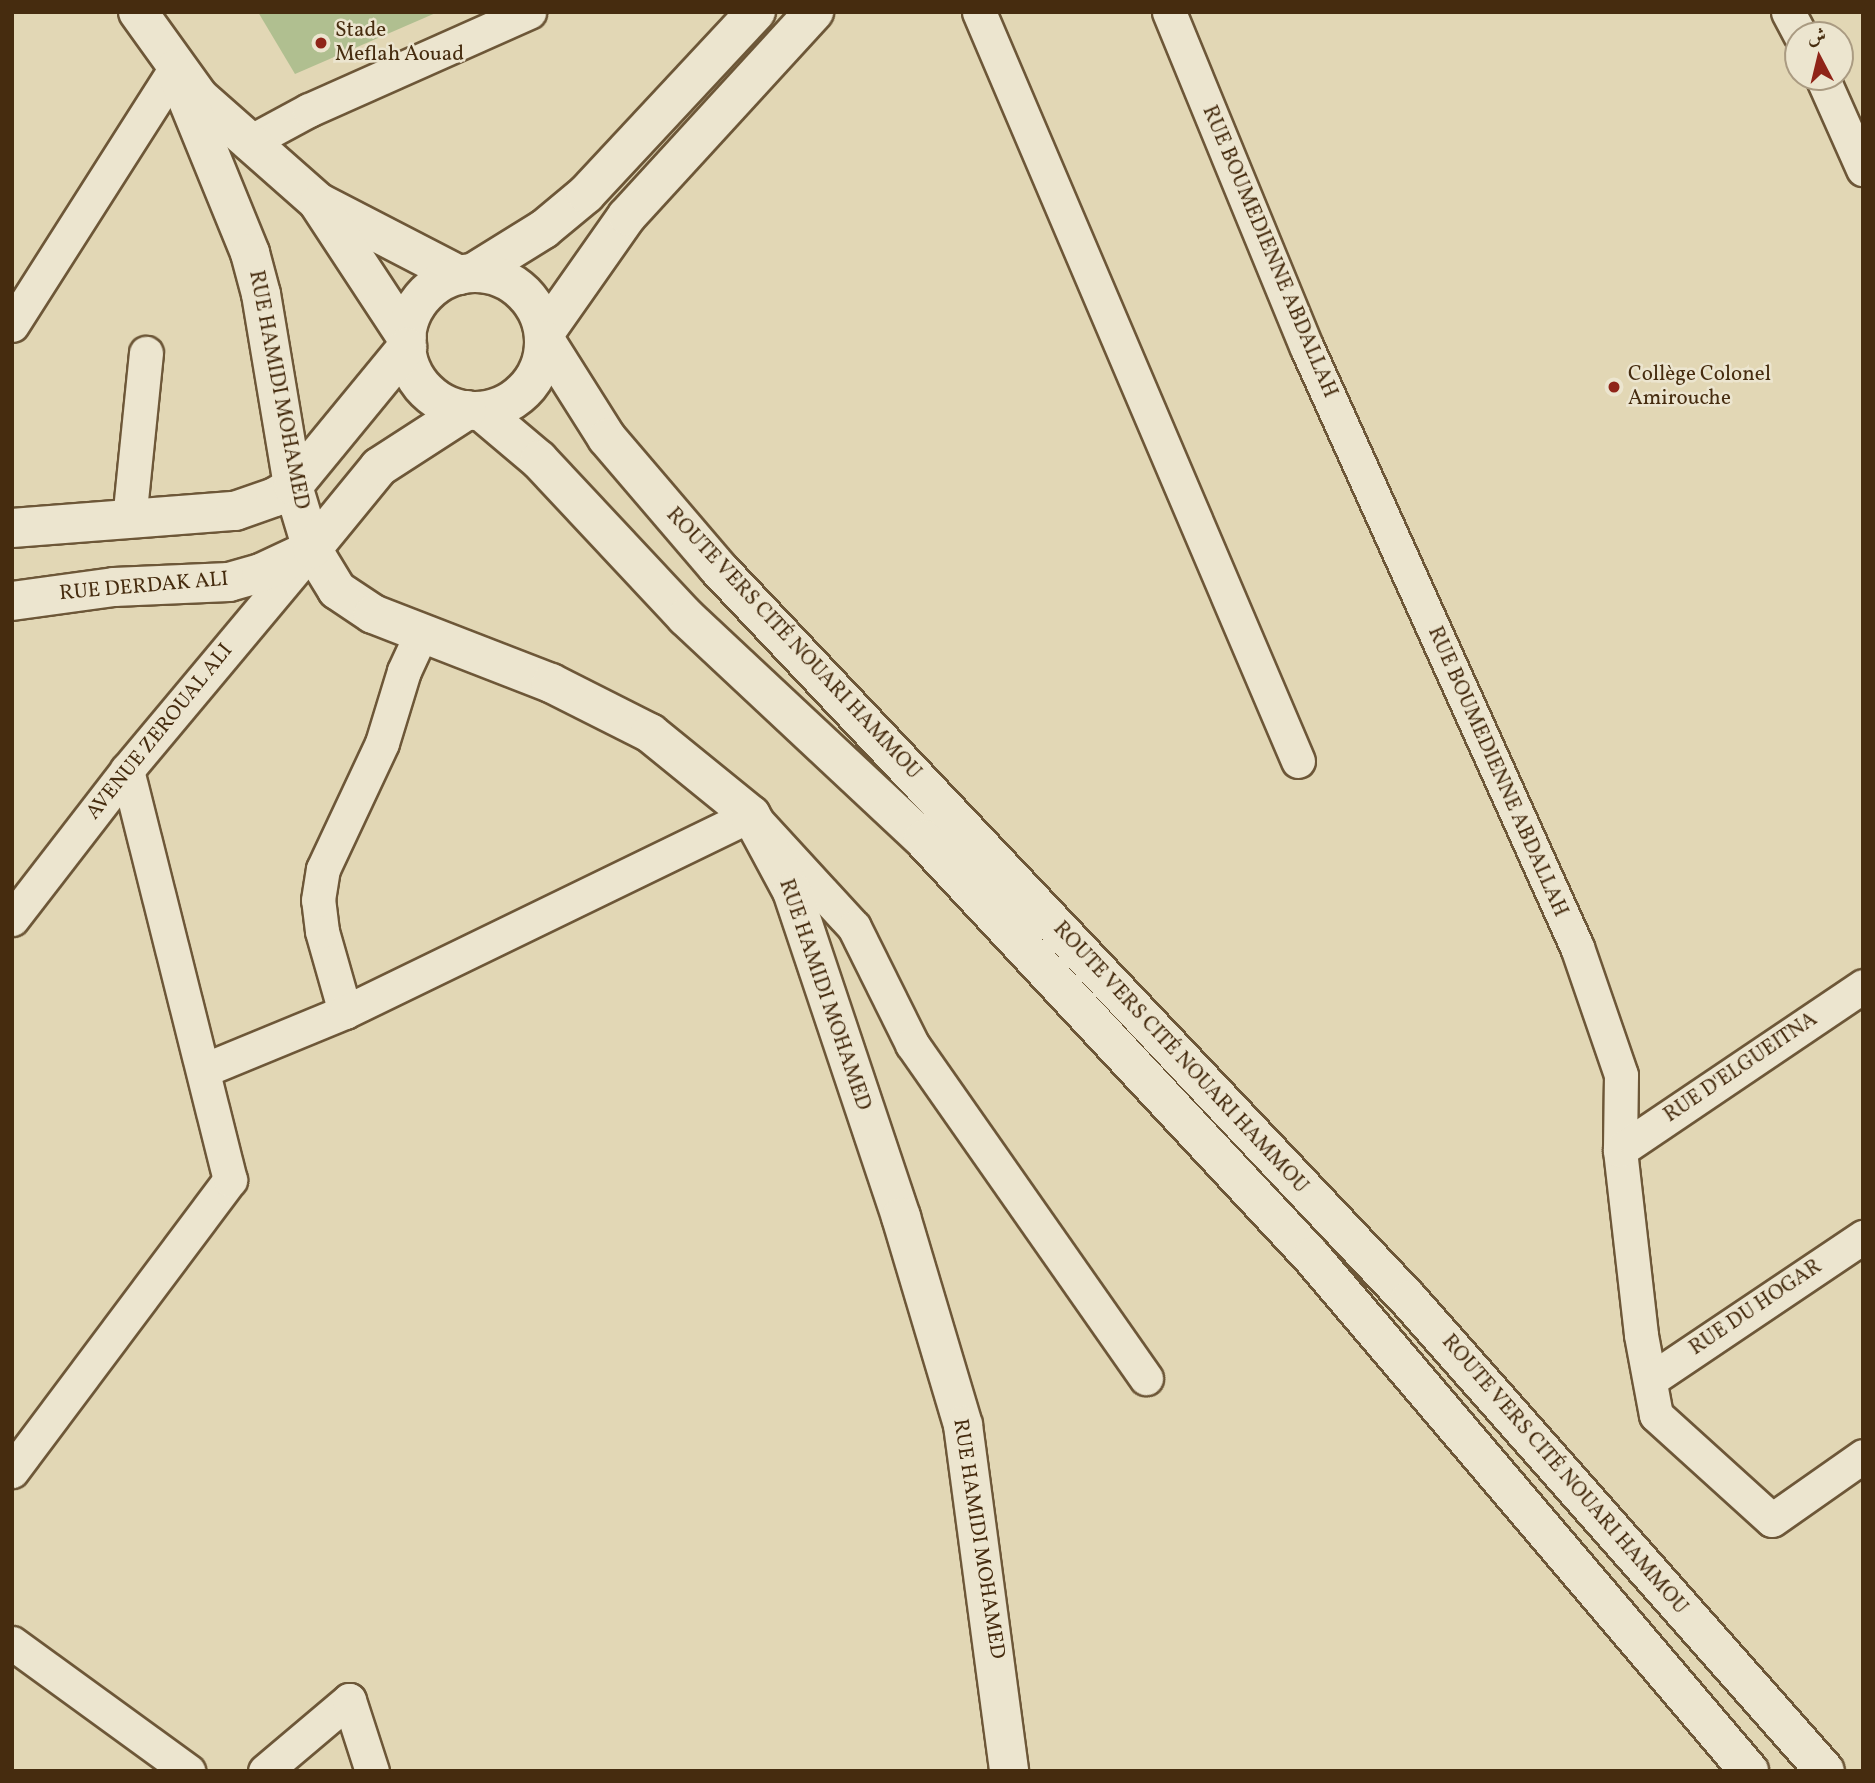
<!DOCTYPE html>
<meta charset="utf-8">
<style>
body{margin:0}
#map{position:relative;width:1875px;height:1783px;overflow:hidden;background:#e2d7b5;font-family:Vollkorn,Amiri,serif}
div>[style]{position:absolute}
.green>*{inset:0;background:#b0bf90}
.roads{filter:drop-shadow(2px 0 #6d5738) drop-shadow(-2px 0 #6d5738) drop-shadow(0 2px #6d5738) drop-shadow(0 -2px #6d5738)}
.street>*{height:33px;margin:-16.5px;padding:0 16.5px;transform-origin:16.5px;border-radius:16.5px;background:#ece5cf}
.secondary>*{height:38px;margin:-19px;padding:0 19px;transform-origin:19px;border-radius:19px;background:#ece5cf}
.secondary>.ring{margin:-19px;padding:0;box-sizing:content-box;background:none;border:38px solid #ece5cf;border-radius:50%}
.dots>*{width:19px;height:19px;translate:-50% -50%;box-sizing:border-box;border:4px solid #ece5cf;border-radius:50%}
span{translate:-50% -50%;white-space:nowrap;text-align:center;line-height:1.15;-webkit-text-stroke:5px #ece5cf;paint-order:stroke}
.poi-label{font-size:21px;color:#462c0f}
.left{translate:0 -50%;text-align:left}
.street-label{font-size:21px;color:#462c0f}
.frame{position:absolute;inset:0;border:14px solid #462c0f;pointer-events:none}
.north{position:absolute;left:1784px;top:21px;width:70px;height:70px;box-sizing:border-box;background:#ece5cf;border:2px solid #aa9b82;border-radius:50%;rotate:353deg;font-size:19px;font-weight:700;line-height:28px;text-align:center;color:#462c0f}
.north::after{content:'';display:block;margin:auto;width:24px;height:32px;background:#8f2418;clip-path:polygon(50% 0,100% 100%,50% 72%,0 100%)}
</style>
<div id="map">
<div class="green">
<i style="clip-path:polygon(258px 12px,438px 12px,295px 74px)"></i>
</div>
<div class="roads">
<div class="street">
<i style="left:979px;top:12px;width:814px;rotate:66.93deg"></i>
<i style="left:1169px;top:12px;width:363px;rotate:67.7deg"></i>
<i style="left:1307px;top:348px;width:657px;rotate:65.74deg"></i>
<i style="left:1577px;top:947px;width:135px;rotate:71deg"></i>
<i style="left:1621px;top:1075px;width:75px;rotate:90.8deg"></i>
<i style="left:1620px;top:1150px;width:186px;rotate:83.5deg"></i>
<i style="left:1641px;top:1335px;width:81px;rotate:79.4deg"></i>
<i style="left:1656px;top:1415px;width:156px;rotate:42.2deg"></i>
<i style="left:1772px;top:1520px;width:111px;rotate:-35.1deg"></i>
<i style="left:1788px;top:12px;width:26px;rotate:62deg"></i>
<i style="left:1822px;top:77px;width:101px;rotate:66deg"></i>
<i style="left:248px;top:143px;width:69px;rotate:-28.4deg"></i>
<i style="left:309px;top:110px;width:241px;rotate:-24deg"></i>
<i style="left:12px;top:325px;width:303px;rotate:-57.5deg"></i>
<i style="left:129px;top:520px;width:168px;rotate:-84.2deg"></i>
<i style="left:12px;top:919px;width:188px;rotate:-52.3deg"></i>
<i style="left:127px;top:770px;width:285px;rotate:-50.1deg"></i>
<i style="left:345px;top:1012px;width:84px;rotate:-105.9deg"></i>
<i style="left:322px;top:931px;width:31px;rotate:-97deg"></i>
<i style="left:318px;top:900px;width:31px;rotate:-81deg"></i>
<i style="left:323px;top:869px;width:139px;rotate:-64.9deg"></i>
<i style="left:382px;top:743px;width:75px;rotate:-73deg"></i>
<i style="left:404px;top:671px;width:43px;rotate:-65.2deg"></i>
<i style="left:204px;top:1070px;width:152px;rotate:-22.4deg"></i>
<i style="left:345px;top:1012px;width:451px;rotate:-25.9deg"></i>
<i style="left:751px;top:815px;width:152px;rotate:47.4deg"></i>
<i style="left:854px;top:927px;width:131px;rotate:63.6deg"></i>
<i style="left:912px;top:1044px;width:408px;rotate:55deg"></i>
<i style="left:1620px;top:1150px;width:293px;rotate:-34deg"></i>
<i style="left:1650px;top:1380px;width:257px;rotate:-33.9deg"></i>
<i style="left:12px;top:1471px;width:364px;rotate:-53.2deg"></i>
<i style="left:230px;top:1180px;width:423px;rotate:-104.1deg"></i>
<i style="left:12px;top:1643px;width:218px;rotate:36deg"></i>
<i style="left:265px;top:1771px;width:110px;rotate:-40.2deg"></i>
<i style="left:349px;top:1700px;width:75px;rotate:72.1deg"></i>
</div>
<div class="secondary">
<i style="left:138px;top:12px;width:105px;rotate:54.3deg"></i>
<i style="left:199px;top:97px;width:159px;rotate:41.4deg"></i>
<i style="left:318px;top:202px;width:159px;rotate:27.4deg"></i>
<i style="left:175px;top:69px;width:199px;rotate:67.8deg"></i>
<i style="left:250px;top:253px;width:42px;rotate:75deg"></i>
<i style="left:261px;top:294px;width:195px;rotate:80.5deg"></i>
<i style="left:293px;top:486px;width:66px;rotate:73.2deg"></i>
<i style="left:312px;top:549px;width:48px;rotate:58.6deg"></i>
<i style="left:337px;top:590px;width:43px;rotate:33.7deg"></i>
<i style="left:373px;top:614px;width:191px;rotate:21.2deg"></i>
<i style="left:551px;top:683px;width:111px;rotate:26.8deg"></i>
<i style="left:650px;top:733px;width:130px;rotate:39.1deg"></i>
<i style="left:751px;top:815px;width:86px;rotate:61.7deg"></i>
<i style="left:792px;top:891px;width:344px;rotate:71.5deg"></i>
<i style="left:901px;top:1217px;width:217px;rotate:73.4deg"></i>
<i style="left:963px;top:1425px;width:349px;rotate:82.4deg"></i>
<i style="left:319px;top:204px;width:160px;rotate:56.7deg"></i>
<i style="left:473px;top:273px;width:84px;rotate:-31.8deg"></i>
<i style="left:544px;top:229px;width:55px;rotate:-39.8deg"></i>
<i style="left:586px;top:194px;width:249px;rotate:-47deg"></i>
<i class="ring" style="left:406px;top:273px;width:100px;height:100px"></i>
<i style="left:544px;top:334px;width:144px;rotate:-54.9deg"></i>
<i style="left:627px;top:216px;width:277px;rotate:-47.5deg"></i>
<i style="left:545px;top:340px;width:116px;rotate:57.7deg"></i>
<i style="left:607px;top:438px;width:170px;rotate:49.5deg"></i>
<i style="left:717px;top:567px;width:1008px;rotate:46.65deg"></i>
<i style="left:1409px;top:1300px;width:628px;rotate:48.55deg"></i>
<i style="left:481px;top:411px;width:76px;rotate:40.2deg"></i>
<i style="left:539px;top:460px;width:215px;rotate:46.9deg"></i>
<i style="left:686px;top:617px;width:325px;rotate:43.1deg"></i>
<i style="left:923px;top:839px;width:571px;rotate:47.06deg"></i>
<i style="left:1312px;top:1257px;width:675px;rotate:49.63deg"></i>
<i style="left:12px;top:528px;width:224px;rotate:-4.4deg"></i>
<i style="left:235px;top:511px;width:42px;rotate:-19.3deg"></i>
<i style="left:275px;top:497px;width:21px;rotate:-31deg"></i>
<i style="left:293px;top:486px;width:180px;rotate:-50.6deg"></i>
<i style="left:12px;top:601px;width:103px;rotate:-7.8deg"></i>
<i style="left:114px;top:587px;width:115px;rotate:-2.5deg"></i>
<i style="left:229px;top:582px;width:33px;rotate:-16deg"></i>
<i style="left:261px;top:573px;width:56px;rotate:-25.2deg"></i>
<i style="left:312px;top:549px;width:106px;rotate:-50.7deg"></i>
<i style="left:379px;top:467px;width:105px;rotate:-32.9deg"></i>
</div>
</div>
<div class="dots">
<i style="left:321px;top:43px;background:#8f2418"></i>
<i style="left:1614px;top:387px;background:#8f2418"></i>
</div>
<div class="poi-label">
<span class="left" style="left:335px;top:43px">Stade<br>Meflah Aouad</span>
<span class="left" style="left:1628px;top:387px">Collège Colonel<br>Amirouche</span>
</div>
<div class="street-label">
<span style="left:1269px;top:252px;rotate:67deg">RUE BOUMEDIENNE ABDALLAH</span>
<span style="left:278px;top:390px;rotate:79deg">RUE HAMIDI MOHAMED</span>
<span style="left:144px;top:587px;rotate:-5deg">RUE DERDAK ALI</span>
<span style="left:793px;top:644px;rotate:47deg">ROUTE VERS CITÉ NOUARI HAMMOU</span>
<span style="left:160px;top:732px;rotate:-51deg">AVENUE ZEROUAL ALI</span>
<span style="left:1497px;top:772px;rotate:66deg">RUE BOUMEDIENNE ABDALLAH</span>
<span style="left:824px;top:995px;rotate:71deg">RUE HAMIDI MOHAMED</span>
<span style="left:1180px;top:1058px;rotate:47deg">ROUTE VERS CITÉ NOUARI HAMMOU</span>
<span style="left:1741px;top:1068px;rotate:-34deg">RUE D'ELGUEITNA</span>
<span style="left:1756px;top:1308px;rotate:-34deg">RUE DU HOGAR</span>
<span style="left:1564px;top:1475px;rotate:49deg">ROUTE VERS CITÉ NOUARI HAMMOU</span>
<span style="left:978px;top:1539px;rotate:81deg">RUE HAMIDI MOHAMED</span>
</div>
<div class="frame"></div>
<div class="north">ش</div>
</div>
